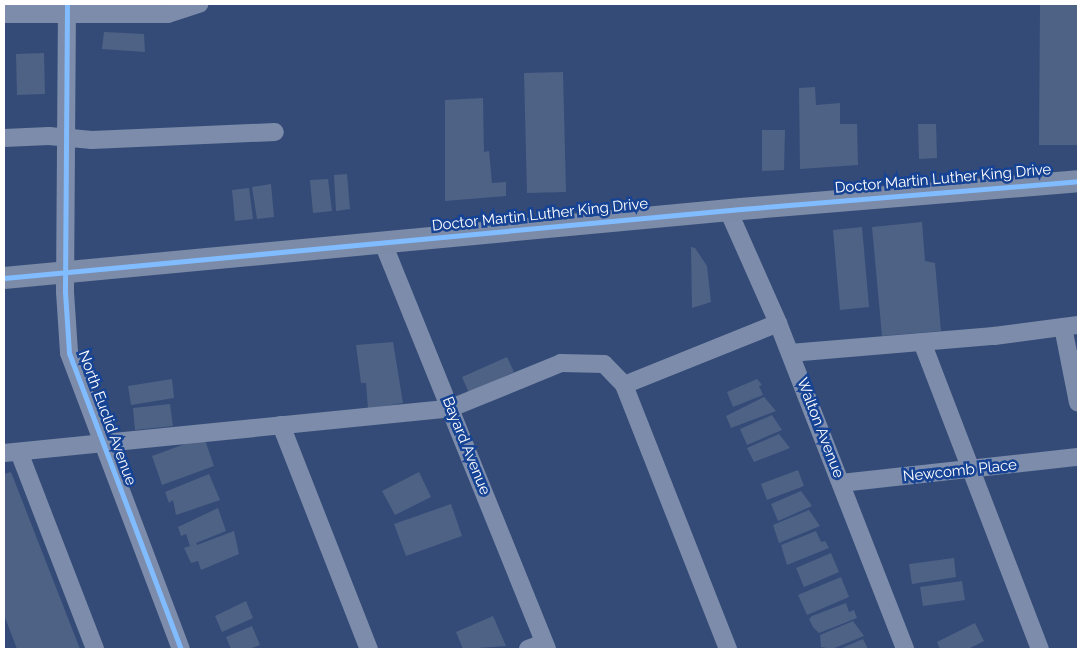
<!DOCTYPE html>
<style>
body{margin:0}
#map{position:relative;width:1082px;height:653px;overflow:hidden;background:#344b77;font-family:Raleway,sans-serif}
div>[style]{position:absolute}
.building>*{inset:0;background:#4e6285}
.minor>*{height:18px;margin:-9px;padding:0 9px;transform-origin:9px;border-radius:9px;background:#7c8caa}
.major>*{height:22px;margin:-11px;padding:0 11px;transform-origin:11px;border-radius:11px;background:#7b8ba8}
.cycleway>*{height:5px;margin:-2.5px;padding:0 2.5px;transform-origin:2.5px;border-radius:2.5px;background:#80bcff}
span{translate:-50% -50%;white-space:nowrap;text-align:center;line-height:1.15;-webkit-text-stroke:5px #174394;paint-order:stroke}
.street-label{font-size:15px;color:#fff}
.frame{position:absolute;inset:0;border:5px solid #fff;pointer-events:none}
</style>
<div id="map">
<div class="building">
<i style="clip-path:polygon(1040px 4px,1078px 4px,1078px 145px,1039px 145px)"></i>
<i style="clip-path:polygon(104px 32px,144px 34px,145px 52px,102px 49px)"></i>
<i style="clip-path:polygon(44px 53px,45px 94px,17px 95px,16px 54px)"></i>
<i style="clip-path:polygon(563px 72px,566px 192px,527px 193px,524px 73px)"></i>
<i style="clip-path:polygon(815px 87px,816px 105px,840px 103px,840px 124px,857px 124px,858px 165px,800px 169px,799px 88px)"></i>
<i style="clip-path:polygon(483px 98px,484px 152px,489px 151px,492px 183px,506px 182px,506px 196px,445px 201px,445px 100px)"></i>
<i style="clip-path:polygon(918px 124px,936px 124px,937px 158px,919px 159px)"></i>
<i style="clip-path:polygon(762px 130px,785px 130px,784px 170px,762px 171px)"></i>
<i style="clip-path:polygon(347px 174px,350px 209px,336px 211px,334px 175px)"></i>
<i style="clip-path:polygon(328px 179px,332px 211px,313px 213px,310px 180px)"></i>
<i style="clip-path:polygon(271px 184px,274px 217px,257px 219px,252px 187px)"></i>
<i style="clip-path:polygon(249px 188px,253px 219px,235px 221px,232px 190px)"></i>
<i style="clip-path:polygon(922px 222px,925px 261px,935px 263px,941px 331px,882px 336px,872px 227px)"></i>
<i style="clip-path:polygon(862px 227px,869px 307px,840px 310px,833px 230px)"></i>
<i style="clip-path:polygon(691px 247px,695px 248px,707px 266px,711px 302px,692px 308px)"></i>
<i style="clip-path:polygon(393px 342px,403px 403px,368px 409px,366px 383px,361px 383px,356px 345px)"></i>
<i style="clip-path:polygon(507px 357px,514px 372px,469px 393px,462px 377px)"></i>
<i style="clip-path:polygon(172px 379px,174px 398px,131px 405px,128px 386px)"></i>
<i style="clip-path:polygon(757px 379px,762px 385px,759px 386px,763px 395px,733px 407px,727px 392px)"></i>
<i style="clip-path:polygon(764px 397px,776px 411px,731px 428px,726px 416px)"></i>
<i style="clip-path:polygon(170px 404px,173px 426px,135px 430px,133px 408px)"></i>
<i style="clip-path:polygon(772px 415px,782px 430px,747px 445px,740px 429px)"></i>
<i style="clip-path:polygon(779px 434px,790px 448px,754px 462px,747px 448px)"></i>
<i style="clip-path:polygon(204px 437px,214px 466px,162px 485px,152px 456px)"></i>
<i style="clip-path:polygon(798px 470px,804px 486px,767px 500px,761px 484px)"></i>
<i style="clip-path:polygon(11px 472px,80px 649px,17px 649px,4px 615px,4px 474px)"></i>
<i style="clip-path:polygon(419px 472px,431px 497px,395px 515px,382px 491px)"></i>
<i style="clip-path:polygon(209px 474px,220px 500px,176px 515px,173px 500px,169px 503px,165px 492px)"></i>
<i style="clip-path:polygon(801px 491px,812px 506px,778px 521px,771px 504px)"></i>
<i style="clip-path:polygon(451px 504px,462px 536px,406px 556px,394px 524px)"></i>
<i style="clip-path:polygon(218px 508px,226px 531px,196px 543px,197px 545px,234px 531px,239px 554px,201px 570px,198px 561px,191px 563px,184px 548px,190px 546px,186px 534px,181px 536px,178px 527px)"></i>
<i style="clip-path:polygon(809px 510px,820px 526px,779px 543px,773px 525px)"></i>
<i style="clip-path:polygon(816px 531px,821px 542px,825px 541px,829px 548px,787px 565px,781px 545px)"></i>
<i style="clip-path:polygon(831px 553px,839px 572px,804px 587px,796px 568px)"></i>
<i style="clip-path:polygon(954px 558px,956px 577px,912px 584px,909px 564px)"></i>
<i style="clip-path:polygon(841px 577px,849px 597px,807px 615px,798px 595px)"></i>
<i style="clip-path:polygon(962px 581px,965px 600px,923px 606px,920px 587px)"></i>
<i style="clip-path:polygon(246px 601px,253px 618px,222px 632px,215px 616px)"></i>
<i style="clip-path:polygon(846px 603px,849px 612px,854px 610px,857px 618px,819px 633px,813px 627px,809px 619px,812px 616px)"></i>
<i style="clip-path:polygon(493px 616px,506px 646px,463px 649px,456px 632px)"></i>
<i style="clip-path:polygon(853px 621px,864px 636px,832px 649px,821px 647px,820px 635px)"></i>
<i style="clip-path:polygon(975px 623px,984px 641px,968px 649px,940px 649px,937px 642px)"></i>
<i style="clip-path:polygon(252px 626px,260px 645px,249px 649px,231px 649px,226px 637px)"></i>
<i style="clip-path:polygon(863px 639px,868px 649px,840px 649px)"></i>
</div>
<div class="minor">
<i style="left:67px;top:4px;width:288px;rotate:90.4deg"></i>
<i style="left:65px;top:292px;width:61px;rotate:86.2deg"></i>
<i style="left:69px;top:353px;width:316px;rotate:69.3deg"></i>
<i style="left:4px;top:14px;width:164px"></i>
<i style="left:168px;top:14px;width:33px;rotate:-18deg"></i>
<i style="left:4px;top:138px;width:45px;rotate:-2.5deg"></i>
<i style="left:49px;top:136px;width:43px;rotate:5.3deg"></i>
<i style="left:92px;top:140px;width:183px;rotate:-2.5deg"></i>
<i style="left:728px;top:210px;width:124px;rotate:66.1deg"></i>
<i style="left:778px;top:323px;width:350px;rotate:68.7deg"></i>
<i style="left:383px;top:243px;width:438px;rotate:68deg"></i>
<i style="left:1063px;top:327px;width:77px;rotate:78.8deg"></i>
<i style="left:922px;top:342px;width:329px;rotate:69deg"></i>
<i style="left:790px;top:353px;width:205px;rotate:-4.8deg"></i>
<i style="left:994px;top:336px;width:85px;rotate:-7.5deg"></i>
<i style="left:624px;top:385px;width:166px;rotate:-21.9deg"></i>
<i style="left:281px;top:425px;width:241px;rotate:68.6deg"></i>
<i style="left:19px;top:452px;width:211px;rotate:68.9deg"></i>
<i style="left:4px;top:453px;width:449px;rotate:-5.7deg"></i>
<i style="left:451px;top:408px;width:119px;rotate:-22.2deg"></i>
<i style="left:561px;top:363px;width:43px;rotate:1.3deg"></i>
<i style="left:604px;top:364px;width:29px;rotate:46deg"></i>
<i style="left:624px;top:385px;width:284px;rotate:68.5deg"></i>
<i style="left:841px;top:483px;width:238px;rotate:-6.3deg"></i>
<i style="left:528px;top:649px;width:17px;rotate:-21deg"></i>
</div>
<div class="major">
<i style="left:4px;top:278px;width:740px;rotate:-5.35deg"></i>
<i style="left:741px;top:209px;width:338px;rotate:-4.7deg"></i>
</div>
<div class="cycleway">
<i style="left:67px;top:4px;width:288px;rotate:90.4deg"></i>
<i style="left:65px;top:292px;width:61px;rotate:86.2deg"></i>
<i style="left:69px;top:353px;width:316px;rotate:69.3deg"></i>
<i style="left:4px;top:278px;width:740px;rotate:-5.35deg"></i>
<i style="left:741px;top:209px;width:338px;rotate:-4.7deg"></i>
</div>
<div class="street-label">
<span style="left:943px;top:179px;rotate:-5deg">Doctor Martin Luther King Drive</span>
<span style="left:540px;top:215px;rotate:-6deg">Doctor Martin Luther King Drive</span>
<span style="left:107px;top:418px;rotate:70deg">North Euclid Avenue</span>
<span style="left:820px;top:428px;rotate:69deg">Walton Avenue</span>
<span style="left:466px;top:446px;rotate:68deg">Bayard Avenue</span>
<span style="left:960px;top:471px;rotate:-6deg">Newcomb Place</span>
</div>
<div class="frame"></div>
</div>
